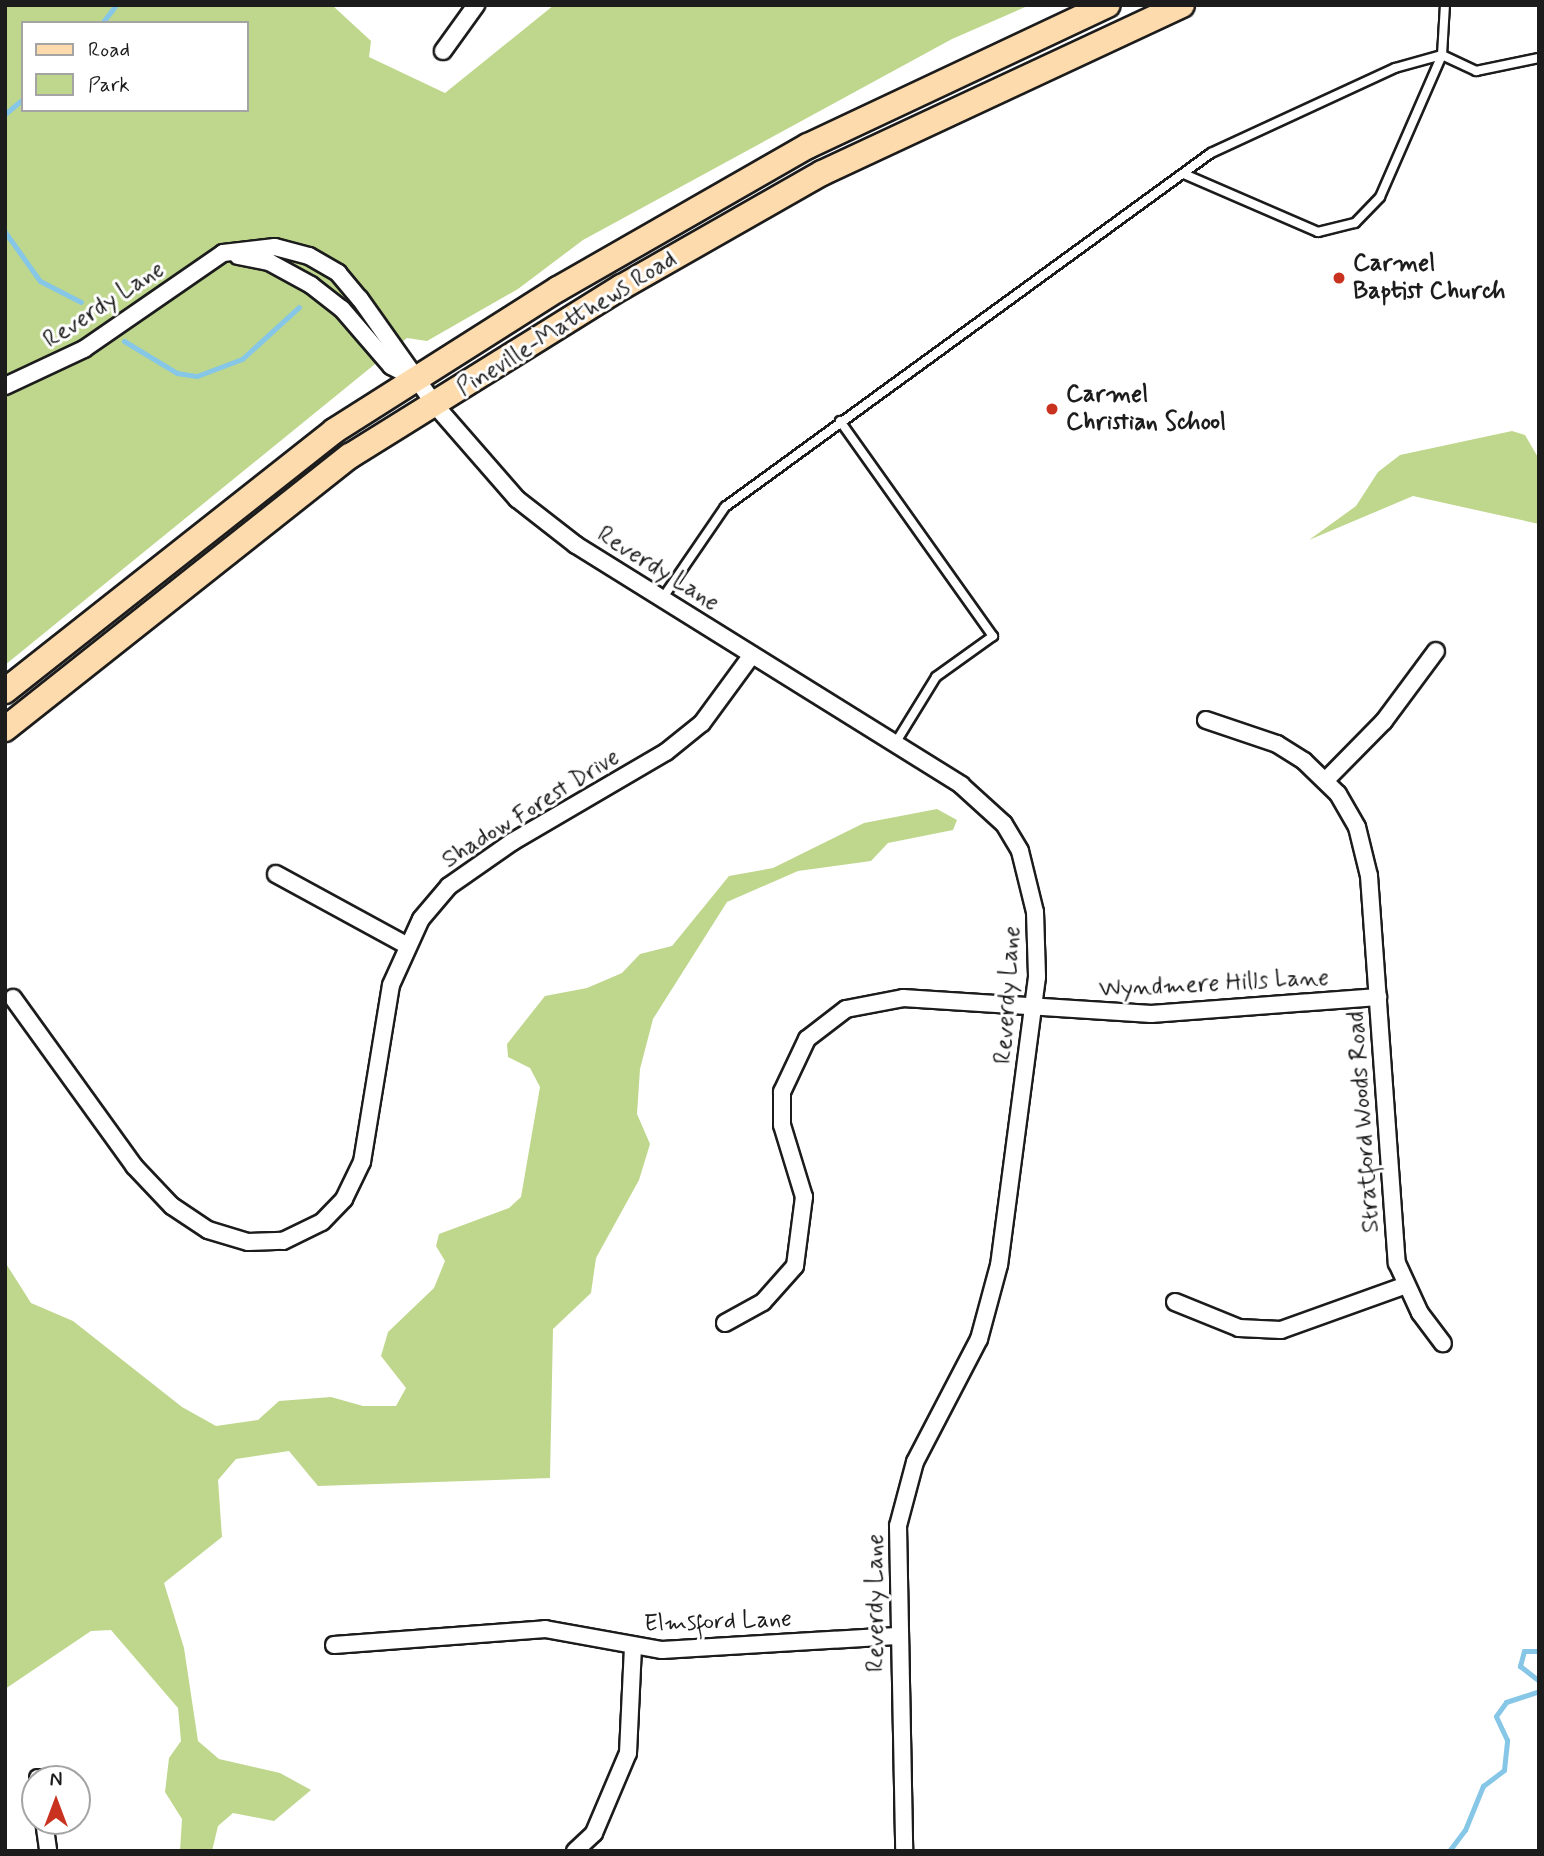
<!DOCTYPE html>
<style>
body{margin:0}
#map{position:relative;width:1544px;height:1856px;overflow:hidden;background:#fff;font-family:Mynerve,sans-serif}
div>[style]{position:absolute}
.green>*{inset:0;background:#bfd78d}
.stream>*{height:5px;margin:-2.5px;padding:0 2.5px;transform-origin:2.5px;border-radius:2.5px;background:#86c6e7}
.roads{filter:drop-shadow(2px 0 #1c1c1c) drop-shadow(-2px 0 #1c1c1c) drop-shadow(0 2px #1c1c1c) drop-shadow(0 -2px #1c1c1c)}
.lane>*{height:8px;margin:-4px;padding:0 4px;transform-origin:4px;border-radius:4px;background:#fff}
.street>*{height:16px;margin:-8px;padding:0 8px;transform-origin:8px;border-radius:8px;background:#fff}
.primary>*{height:24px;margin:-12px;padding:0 12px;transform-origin:12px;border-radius:12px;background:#fedbac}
.dots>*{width:19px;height:19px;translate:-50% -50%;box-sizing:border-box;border:4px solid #fff;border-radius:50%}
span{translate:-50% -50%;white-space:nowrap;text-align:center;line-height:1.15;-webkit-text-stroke:6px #fff;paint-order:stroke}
.poi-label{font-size:24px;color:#1c1c1c;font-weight:700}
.left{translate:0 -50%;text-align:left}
.street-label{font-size:24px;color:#1c1c1c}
.frame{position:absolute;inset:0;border:7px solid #1c1c1c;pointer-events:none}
.legend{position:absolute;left:21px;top:21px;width:228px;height:91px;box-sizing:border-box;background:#fff;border:2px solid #a4a4a4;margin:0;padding:9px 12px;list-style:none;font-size:21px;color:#1c1c1c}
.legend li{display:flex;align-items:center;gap:14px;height:35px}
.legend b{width:35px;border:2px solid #a4a4a4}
.north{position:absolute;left:21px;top:1765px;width:70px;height:70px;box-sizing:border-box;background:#fff;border:2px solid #a4a4a4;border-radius:50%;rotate:0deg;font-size:19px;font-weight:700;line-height:28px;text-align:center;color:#1c1c1c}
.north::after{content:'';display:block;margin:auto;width:24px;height:32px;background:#c8321e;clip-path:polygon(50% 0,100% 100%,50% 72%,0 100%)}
</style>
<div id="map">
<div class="green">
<i style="clip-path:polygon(evenodd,5px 5px,332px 5px,371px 41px,369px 57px,445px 93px,554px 5px,1030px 5px,952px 39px,583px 240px,518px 289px,427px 341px,407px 338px,5px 665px,5px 5px,23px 23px,247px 23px,247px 110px,23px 110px,23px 23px)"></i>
<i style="clip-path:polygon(1512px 431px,1525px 435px,1539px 459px,1539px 524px,1413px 496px,1309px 540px,1356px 506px,1378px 472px,1400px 455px)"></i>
<i style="clip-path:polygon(937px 809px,957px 820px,953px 830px,888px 843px,871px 861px,798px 871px,727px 902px,653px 1019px,640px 1069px,637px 1114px,650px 1144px,639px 1180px,596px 1258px,591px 1293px,553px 1329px,550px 1478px,318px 1486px,289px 1451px,236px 1459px,218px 1480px,222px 1537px,164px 1583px,184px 1648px,198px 1741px,219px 1759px,280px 1773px,311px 1790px,274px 1821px,233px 1813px,218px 1826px,212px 1851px,180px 1851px,182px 1819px,165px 1792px,169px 1758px,181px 1741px,178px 1708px,111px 1630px,91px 1631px,5px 1689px,5px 1262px,31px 1303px,73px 1321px,182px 1407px,216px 1426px,258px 1420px,279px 1401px,331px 1397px,363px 1406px,396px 1406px,406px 1388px,381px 1356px,388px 1332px,434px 1288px,445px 1261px,436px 1246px,439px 1234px,509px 1208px,521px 1197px,540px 1087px,530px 1068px,508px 1057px,507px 1044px,545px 996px,587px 988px,622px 973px,640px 954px,672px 946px,729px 876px,773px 868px,864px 823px)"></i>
</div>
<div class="stream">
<i style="left:102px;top:23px;width:23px;rotate:-52deg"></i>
<i style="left:5px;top:114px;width:23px;rotate:-40deg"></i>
<i style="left:5px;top:232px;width:60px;rotate:54.5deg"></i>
<i style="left:40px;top:281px;width:46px;rotate:27.1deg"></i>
<i style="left:124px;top:341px;width:62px;rotate:31.1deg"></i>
<i style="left:177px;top:373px;width:20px;rotate:9deg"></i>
<i style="left:197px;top:376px;width:48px;rotate:-20.7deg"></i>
<i style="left:242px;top:359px;width:77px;rotate:-42.4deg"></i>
<i style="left:1539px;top:1651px;width:15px;rotate:180deg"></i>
<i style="left:1524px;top:1651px;width:16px;rotate:105deg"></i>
<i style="left:1520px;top:1666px;width:24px;rotate:38deg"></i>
<i style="left:1449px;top:1851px;width:26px;rotate:-53deg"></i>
<i style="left:1465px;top:1830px;width:48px;rotate:-67.8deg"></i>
<i style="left:1483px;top:1786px;width:26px;rotate:-37deg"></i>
<i style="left:1504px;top:1770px;width:30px;rotate:-84deg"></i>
<i style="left:1507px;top:1740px;width:26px;rotate:-115deg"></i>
<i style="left:1496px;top:1716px;width:17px;rotate:-54deg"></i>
<i style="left:1506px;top:1702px;width:35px;rotate:-18deg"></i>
</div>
<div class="roads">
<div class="lane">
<i style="left:1184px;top:174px;width:146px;rotate:23.4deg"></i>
<i style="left:1318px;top:232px;width:38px;rotate:-14deg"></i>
<i style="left:1355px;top:223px;width:36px;rotate:-46deg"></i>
<i style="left:1380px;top:197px;width:155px;rotate:-66.4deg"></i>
<i style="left:1442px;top:55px;width:50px;rotate:-86.6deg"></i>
<i style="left:840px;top:421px;width:264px;rotate:54.6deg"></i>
<i style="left:993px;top:636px;width:70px;rotate:144.3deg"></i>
<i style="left:936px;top:677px;width:76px;rotate:121.6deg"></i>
<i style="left:662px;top:599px;width:112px;rotate:-55.6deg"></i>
<i style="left:725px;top:507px;width:601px;rotate:-36.07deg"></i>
<i style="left:1211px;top:153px;width:203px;rotate:-24.8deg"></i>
<i style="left:1395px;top:68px;width:49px;rotate:-15.5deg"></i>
<i style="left:1442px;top:55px;width:38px;rotate:25deg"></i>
<i style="left:1476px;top:71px;width:64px;rotate:-11.7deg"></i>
</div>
<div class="street">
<i style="left:443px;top:51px;width:57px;rotate:-54.3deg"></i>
<i style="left:238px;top:256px;width:32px;rotate:11deg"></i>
<i style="left:269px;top:262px;width:48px;rotate:28.7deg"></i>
<i style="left:311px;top:285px;width:39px;rotate:38deg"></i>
<i style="left:342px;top:309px;width:75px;rotate:49.3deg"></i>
<i style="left:391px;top:366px;width:31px;rotate:27deg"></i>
<i style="left:5px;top:386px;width:87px;rotate:-25.1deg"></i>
<i style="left:84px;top:349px;width:169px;rotate:-34.6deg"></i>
<i style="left:223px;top:253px;width:52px;rotate:-6.6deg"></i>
<i style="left:275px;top:247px;width:35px;rotate:15deg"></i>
<i style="left:309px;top:256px;width:34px;rotate:30deg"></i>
<i style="left:338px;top:273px;width:34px;rotate:50deg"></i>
<i style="left:360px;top:299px;width:130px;rotate:54.7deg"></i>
<i style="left:435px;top:405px;width:125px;rotate:48.9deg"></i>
<i style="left:517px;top:499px;width:75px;rotate:37.9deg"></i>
<i style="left:576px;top:545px;width:454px;rotate:31.9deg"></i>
<i style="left:961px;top:785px;width:58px;rotate:42.2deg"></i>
<i style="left:1004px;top:824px;width:31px;rotate:59deg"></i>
<i style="left:1020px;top:851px;width:63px;rotate:76.2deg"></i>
<i style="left:1035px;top:912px;width:65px;rotate:88.2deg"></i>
<i style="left:1037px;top:977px;width:290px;rotate:97.5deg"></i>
<i style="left:999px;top:1265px;width:77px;rotate:105.1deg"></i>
<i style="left:979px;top:1339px;width:139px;rotate:117.5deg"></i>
<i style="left:915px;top:1462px;width:66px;rotate:104.9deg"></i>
<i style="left:898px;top:1526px;width:325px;rotate:88.9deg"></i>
<i style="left:1206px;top:720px;width:75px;rotate:18.7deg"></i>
<i style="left:1277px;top:744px;width:32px;rotate:32deg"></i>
<i style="left:1304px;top:761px;width:47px;rotate:44.1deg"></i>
<i style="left:1338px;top:794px;width:38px;rotate:60deg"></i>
<i style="left:1357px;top:827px;width:50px;rotate:76.2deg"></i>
<i style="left:1369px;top:876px;width:388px;rotate:85.9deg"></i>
<i style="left:1397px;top:1263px;width:55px;rotate:65.3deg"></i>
<i style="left:1420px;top:1313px;width:38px;rotate:53deg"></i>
<i style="left:1326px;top:780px;width:83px;rotate:-45.5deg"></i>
<i style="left:1384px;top:721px;width:87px;rotate:-53.4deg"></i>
<i style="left:276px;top:874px;width:148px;rotate:28.6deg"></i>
<i style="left:13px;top:998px;width:207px;rotate:54.2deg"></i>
<i style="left:134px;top:1166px;width:55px;rotate:46.5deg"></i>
<i style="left:172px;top:1206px;width:43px;rotate:33.7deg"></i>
<i style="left:208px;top:1230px;width:42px;rotate:16.7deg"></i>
<i style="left:248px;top:1242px;width:35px;rotate:-2deg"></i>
<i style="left:283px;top:1241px;width:43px;rotate:-26deg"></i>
<i style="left:322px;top:1222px;width:32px;rotate:-46deg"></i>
<i style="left:344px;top:1199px;width:41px;rotate:-64.1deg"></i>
<i style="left:362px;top:1162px;width:179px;rotate:-80.7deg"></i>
<i style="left:391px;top:985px;width:72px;rotate:-65.6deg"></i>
<i style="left:421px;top:919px;width:43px;rotate:-49.7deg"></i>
<i style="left:449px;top:886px;width:77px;rotate:-34.9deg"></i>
<i style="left:512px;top:842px;width:178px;rotate:-30.3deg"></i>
<i style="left:666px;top:752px;width:46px;rotate:-38.9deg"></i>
<i style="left:702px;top:723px;width:84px;rotate:-53.7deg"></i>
<i style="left:1175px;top:1302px;width:69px;rotate:22.1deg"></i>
<i style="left:1239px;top:1328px;width:42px;rotate:2.7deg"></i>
<i style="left:1281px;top:1330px;width:131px;rotate:-19.7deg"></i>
<i style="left:725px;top:1323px;width:43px;rotate:-28.9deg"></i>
<i style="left:763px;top:1302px;width:48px;rotate:-48.4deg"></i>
<i style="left:795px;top:1266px;width:70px;rotate:-82.6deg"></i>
<i style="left:804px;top:1197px;width:75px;rotate:-107deg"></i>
<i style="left:782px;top:1125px;width:33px;rotate:-90deg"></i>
<i style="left:782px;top:1092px;width:59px;rotate:-64.7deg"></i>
<i style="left:807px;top:1039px;width:49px;rotate:-37.6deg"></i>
<i style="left:846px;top:1009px;width:58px;rotate:-10.9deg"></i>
<i style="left:903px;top:998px;width:249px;rotate:3.7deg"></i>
<i style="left:1151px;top:1014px;width:228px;rotate:-4.3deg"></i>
<i style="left:334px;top:1645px;width:212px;rotate:-4.3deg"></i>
<i style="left:545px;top:1629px;width:119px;rotate:10.2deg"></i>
<i style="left:662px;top:1650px;width:235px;rotate:-3.4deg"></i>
<i style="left:38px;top:1778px;width:1px;rotate:90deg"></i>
<i style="left:44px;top:1821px;width:30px;rotate:82deg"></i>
<i style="left:575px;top:1851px;width:26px;rotate:-43deg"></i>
<i style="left:594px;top:1833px;width:87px;rotate:-67deg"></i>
<i style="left:628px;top:1753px;width:105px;rotate:-87.3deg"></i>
</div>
<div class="primary">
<i style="left:5px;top:691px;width:419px;rotate:-38.3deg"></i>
<i style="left:334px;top:431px;width:265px;rotate:-32.4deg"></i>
<i style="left:558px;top:289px;width:288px;rotate:-29.8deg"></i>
<i style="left:808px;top:146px;width:331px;rotate:-25.2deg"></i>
<i style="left:5px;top:729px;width:440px;rotate:-38.4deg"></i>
<i style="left:350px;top:456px;width:320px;rotate:-31.9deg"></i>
<i style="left:622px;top:287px;width:230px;rotate:-29.7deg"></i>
<i style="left:822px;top:173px;width:397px;rotate:-25deg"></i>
</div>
</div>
<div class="dots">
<i style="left:1339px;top:278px;background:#c8321e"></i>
<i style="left:1052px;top:409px;background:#c8321e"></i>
</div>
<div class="poi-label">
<span class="left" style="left:1353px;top:278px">Carmel<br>Baptist Church</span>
<span class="left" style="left:1066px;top:409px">Carmel<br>Christian School</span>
</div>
<div class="street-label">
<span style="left:104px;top:305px;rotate:-33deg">Reverdy Lane</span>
<span style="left:567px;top:324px;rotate:-32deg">Pineville-Matthews Road</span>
<span style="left:658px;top:569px;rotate:32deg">Reverdy Lane</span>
<span style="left:531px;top:809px;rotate:-32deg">Shadow Forest Drive</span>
<span style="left:1214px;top:984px;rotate:-3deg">Wyndmere Hills Lane</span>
<span style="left:1008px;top:995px;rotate:-86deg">Reverdy Lane</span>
<span style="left:1364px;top:1122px;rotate:-94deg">Stratford Woods Road</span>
<span style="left:876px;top:1603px;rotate:-90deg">Reverdy Lane</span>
<span style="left:718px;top:1622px;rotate:-2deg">Elmsford Lane</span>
</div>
<div class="frame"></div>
<ul class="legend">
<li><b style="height:9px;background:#fedbac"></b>Road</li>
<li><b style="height:19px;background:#bfd78d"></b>Park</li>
</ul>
<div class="north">N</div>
</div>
